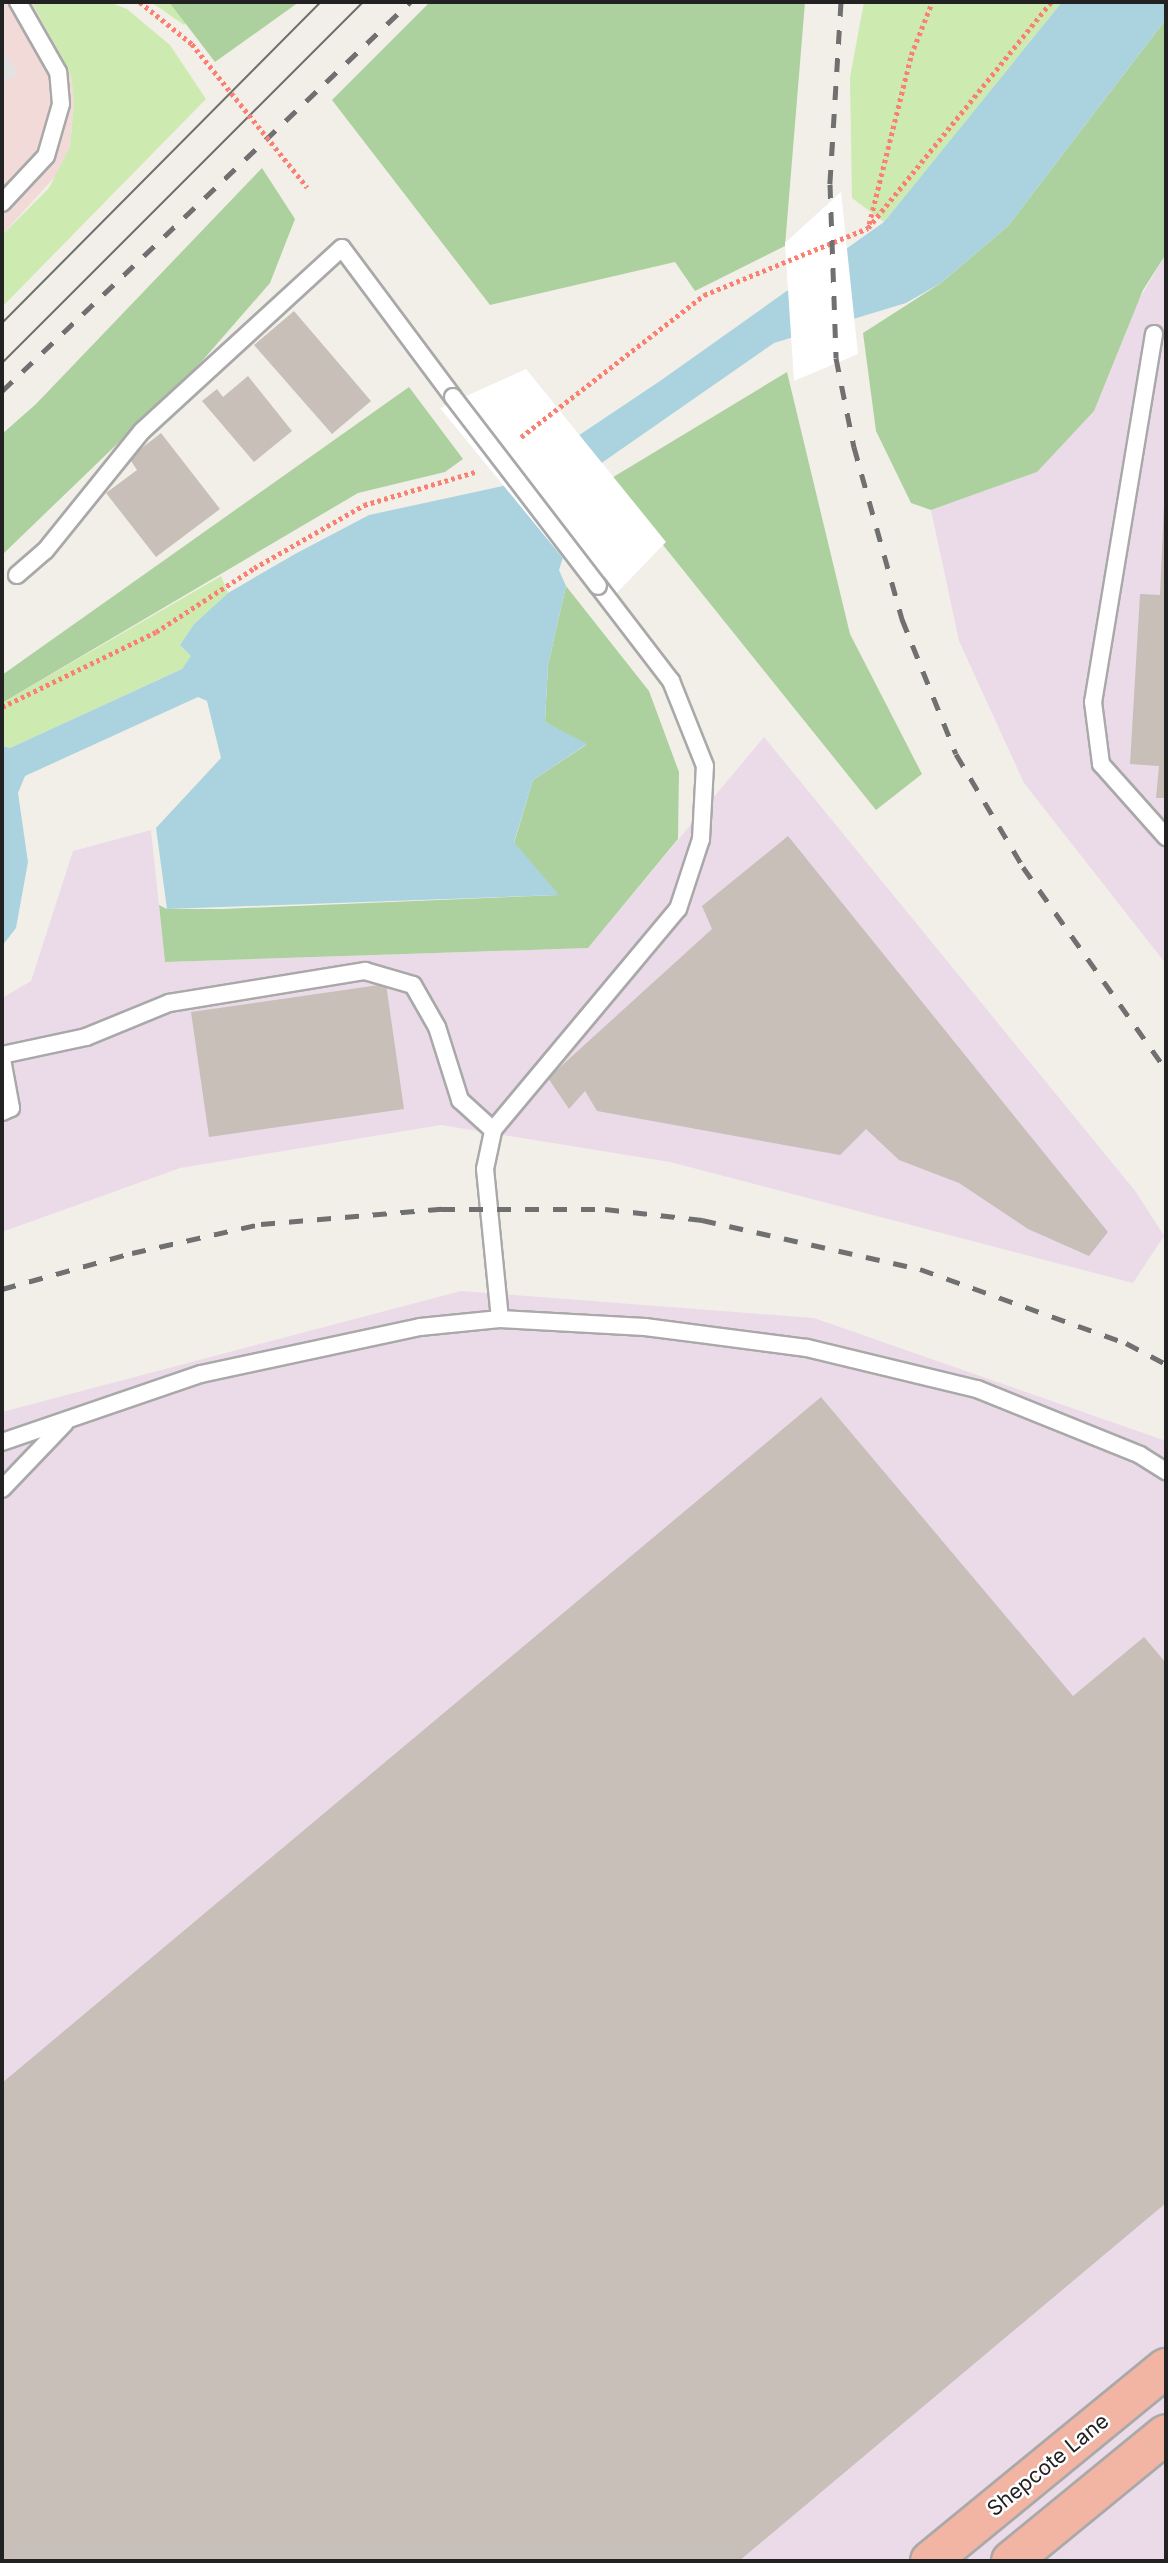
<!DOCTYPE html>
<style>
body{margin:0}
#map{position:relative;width:1168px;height:2563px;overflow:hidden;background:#f2efe9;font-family:Inter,sans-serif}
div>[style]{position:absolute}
.commercial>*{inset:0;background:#f2dad9}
.industrial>*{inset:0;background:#ebdbe8}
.grass>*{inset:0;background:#cdebb0}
.forest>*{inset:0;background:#add19e}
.parking>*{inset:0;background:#e2e2e2}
.water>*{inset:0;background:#aad3df}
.pier>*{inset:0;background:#fff}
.building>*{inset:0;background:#c7bfb8}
.path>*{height:4.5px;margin-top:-2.25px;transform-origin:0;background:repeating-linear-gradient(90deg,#fa8072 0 3.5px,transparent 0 7px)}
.roads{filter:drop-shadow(2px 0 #a9a9a9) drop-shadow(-2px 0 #a9a9a9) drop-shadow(0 2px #a9a9a9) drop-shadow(0 -2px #a9a9a9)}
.service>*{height:16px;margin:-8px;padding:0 8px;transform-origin:8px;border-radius:8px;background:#fff}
.trunk>*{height:38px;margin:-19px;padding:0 19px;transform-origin:19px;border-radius:19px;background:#f2b4a3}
.tram>*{height:2px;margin:-1px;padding:0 1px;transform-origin:1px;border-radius:1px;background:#707070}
.rail>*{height:5px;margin-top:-2.5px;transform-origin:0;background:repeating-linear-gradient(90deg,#707070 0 14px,transparent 0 28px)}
.path-bridge>*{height:4.5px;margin-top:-2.25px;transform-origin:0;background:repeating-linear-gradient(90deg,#fa8072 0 3.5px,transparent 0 7px)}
.bridges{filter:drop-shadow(2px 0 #a9a9a9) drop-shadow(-2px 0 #a9a9a9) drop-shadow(0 2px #a9a9a9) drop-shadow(0 -2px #a9a9a9)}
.service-bridge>*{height:16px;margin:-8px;padding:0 8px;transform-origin:8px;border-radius:8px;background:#fff}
span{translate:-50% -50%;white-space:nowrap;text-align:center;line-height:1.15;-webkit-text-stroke:5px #fff;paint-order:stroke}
.street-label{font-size:21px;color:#222}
.frame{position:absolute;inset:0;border:4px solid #222;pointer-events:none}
</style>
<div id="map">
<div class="commercial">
<i style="clip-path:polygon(2px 2px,32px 2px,71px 76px,74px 101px,70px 147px,62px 169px,2px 235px)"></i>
</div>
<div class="industrial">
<i style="clip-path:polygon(1166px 254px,1166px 964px,1024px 783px,959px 641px,931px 510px,1037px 472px)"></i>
<i style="clip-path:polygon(764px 737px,1136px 1192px,1164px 1236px,1133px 1283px,670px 1162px,441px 1125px,180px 1168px,2px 1232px,2px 998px,31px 981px,73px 851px,151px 830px,165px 962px,588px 948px)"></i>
<i style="clip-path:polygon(461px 1291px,814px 1318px,1166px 1441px,1166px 2561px,2px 2561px,2px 1412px)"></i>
</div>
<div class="grass">
<i style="clip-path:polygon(32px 2px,109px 2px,127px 9px,170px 45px,206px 99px,2px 307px,2px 235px,49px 188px,70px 147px,74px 101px,71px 76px)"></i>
<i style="clip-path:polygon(151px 2px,169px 2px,187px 21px,184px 25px)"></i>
<i style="clip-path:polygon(864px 2px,1062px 2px,884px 222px,852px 198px,850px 77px)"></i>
<i style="clip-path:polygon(221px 576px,228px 593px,194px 624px,180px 645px,192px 656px,182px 669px,10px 748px,2px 746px,2px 703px)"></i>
</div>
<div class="forest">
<i style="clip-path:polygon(169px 2px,299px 2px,215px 62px)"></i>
<i style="clip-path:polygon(430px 2px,805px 2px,785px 246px,695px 291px,675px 262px,490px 305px,332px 100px)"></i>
<i style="clip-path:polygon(1166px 19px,1166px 254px,1143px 290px,1094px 411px,1037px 472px,931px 510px,911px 503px,876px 431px,863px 333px,941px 283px,1008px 226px)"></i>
<i style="clip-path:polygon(262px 168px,295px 219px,270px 283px,196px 368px,2px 555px,2px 434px,36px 404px)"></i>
<i style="clip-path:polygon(787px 372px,850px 634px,922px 774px,876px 810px,610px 479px)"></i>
<i style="clip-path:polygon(409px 387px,463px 459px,445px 472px,358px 493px,2px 703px,2px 675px)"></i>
<i style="clip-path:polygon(566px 586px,649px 691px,679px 772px,678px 839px,588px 948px,165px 962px,159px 905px,167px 909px,222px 909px,558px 895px,514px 843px,533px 780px,586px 745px,545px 722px,548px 665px)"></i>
</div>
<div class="parking">
<i style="clip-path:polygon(2px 48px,18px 74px,2px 83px)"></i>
</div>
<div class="water">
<i style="clip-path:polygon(1062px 2px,1166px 2px,1166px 19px,1008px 226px,941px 283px,906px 303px,774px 343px,590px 471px,559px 570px,566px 586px,548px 665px,545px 722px,587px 744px,533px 780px,514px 842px,559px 895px,167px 909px,156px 828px,221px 758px,207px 701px,198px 697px,25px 776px,18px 793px,28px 862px,16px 928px,2px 946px,2px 746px,10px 748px,182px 669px,191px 656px,180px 645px,194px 624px,228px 593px,295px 554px,369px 515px,503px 486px,660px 381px,884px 222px)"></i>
</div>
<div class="pier">
<i style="clip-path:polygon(841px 192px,858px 354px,794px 381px,785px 243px)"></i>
<i style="clip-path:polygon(526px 369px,666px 542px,603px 607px,440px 408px)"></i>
</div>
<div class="building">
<i style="clip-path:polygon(294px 311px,371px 401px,332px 434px,254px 345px)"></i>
<i style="clip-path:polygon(248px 376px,292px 431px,254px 462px,202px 401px,217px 389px,223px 397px)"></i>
<i style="clip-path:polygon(161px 433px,220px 509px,156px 557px,106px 493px,137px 470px,129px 458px)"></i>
<i style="clip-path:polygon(1164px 505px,1166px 505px,1166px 798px,1156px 798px,1159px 766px,1130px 764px,1140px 594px,1160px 595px)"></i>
<i style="clip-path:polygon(788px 836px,1108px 1232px,1089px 1256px,1028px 1229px,959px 1183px,899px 1160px,866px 1129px,840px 1155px,597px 1111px,585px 1091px,569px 1109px,548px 1078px,712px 929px,702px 906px)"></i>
<i style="clip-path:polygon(386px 984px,404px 1109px,209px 1137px,191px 1012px)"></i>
<i style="clip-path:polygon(821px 1397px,1073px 1696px,1144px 1637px,1166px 1663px,1166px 2203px,739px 2561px,2px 2561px,2px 2083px)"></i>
</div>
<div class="path">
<i style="left:140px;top:2px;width:67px;rotate:38.9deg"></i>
<i style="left:869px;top:224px;width:174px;rotate:-76deg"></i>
<i style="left:911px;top:55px;width:57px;rotate:-68.4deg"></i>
<i style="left:521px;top:437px;width:232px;rotate:-37.8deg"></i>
<i style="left:704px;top:295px;width:177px;rotate:-22.2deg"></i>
<i style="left:868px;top:228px;width:291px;rotate:-51deg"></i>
<i style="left:2px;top:707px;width:171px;rotate:-26deg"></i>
<i style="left:156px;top:632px;width:117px;rotate:-33.1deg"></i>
<i style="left:254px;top:568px;width:127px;rotate:-29.8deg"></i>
<i style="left:364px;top:505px;width:116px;rotate:-16.6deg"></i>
</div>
<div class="roads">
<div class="service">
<i style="left:2px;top:203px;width:64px;rotate:-46.9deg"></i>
<i style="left:46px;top:156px;width:54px;rotate:-73.9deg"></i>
<i style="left:61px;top:104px;width:32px;rotate:-95deg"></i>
<i style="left:58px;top:72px;width:81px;rotate:-119.7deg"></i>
<i style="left:1154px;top:334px;width:373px;rotate:99.4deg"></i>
<i style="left:1093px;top:702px;width:63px;rotate:82.6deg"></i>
<i style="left:1101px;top:764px;width:98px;rotate:48.3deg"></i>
<i style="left:17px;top:575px;width:37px;rotate:-41deg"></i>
<i style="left:45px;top:551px;width:154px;rotate:-51.1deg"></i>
<i style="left:142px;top:431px;width:271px;rotate:-42.5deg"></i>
<i style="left:342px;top:248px;width:186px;rotate:53.3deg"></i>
<i style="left:2px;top:1055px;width:86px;rotate:-12.1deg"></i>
<i style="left:86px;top:1037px;width:90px;rotate:-22.3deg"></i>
<i style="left:169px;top:1003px;width:199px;rotate:-9.3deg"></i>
<i style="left:365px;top:971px;width:50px;rotate:16.3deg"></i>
<i style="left:413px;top:985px;width:48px;rotate:60.3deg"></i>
<i style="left:437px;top:1027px;width:77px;rotate:72.5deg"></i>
<i style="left:460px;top:1100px;width:45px;rotate:42.3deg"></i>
<i style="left:2px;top:1059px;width:50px;rotate:79.6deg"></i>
<i style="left:11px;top:1108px;width:10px;rotate:156deg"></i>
<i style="left:500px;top:1319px;width:151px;rotate:-95.7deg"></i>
<i style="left:485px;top:1169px;width:40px;rotate:-78deg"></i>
<i style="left:493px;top:1130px;width:288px;rotate:-50.1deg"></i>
<i style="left:678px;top:909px;width:74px;rotate:-71.8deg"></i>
<i style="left:701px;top:839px;width:73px;rotate:-86.9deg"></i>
<i style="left:705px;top:766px;width:92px;rotate:-111.8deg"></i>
<i style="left:671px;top:681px;width:120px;rotate:-127.5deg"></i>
<i style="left:2px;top:1442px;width:210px;rotate:-18.9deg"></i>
<i style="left:201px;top:1374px;width:224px;rotate:-12.1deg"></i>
<i style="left:420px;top:1327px;width:80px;rotate:-5.7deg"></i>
<i style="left:500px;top:1319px;width:145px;rotate:3.2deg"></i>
<i style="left:645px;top:1327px;width:163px;rotate:7.4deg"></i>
<i style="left:807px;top:1348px;width:175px;rotate:13.6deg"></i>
<i style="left:977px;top:1389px;width:176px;rotate:22deg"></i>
<i style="left:1140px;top:1455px;width:31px;rotate:32deg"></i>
<i style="left:2px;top:1489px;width:91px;rotate:-46.3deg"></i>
</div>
<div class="trunk">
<i style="left:930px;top:2561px;width:305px;rotate:-39.3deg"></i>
<i style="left:1011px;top:2561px;width:200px;rotate:-39.3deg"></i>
</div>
</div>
<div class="tram">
<i style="left:2px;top:323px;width:453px;rotate:-45.2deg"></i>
<i style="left:2px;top:363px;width:511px;rotate:-45deg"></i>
</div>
<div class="rail">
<i style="left:841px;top:2px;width:182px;rotate:93.5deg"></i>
<i style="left:830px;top:184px;width:174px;rotate:88deg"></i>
<i style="left:836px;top:358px;width:91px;rotate:78.6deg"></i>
<i style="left:854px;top:447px;width:179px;rotate:74.4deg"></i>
<i style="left:902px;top:619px;width:145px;rotate:68.2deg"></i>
<i style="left:956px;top:754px;width:131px;rotate:59.3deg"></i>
<i style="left:1023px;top:867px;width:248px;rotate:54.8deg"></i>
<i style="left:2px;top:391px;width:564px;rotate:-43.63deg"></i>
<i style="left:2px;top:1289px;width:135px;rotate:-15.5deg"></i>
<i style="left:132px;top:1253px;width:132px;rotate:-12.7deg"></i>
<i style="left:261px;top:1224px;width:181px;rotate:-4.8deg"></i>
<i style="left:441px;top:1209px;width:164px"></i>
<i style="left:605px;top:1209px;width:98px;rotate:6.5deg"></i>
<i style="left:702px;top:1220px;width:223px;rotate:12.7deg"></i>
<i style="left:920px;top:1269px;width:219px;rotate:19.8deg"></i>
<i style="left:1126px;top:1343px;width:45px;rotate:27.7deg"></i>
</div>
<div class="path-bridge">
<i style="left:192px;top:44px;width:184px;rotate:51.2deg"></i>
</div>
<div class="bridges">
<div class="service-bridge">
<i style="left:453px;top:397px;width:238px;rotate:52.5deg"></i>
</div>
</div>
<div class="street-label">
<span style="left:1048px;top:2465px;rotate:-39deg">Shepcote Lane</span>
</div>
<div class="frame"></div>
</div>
